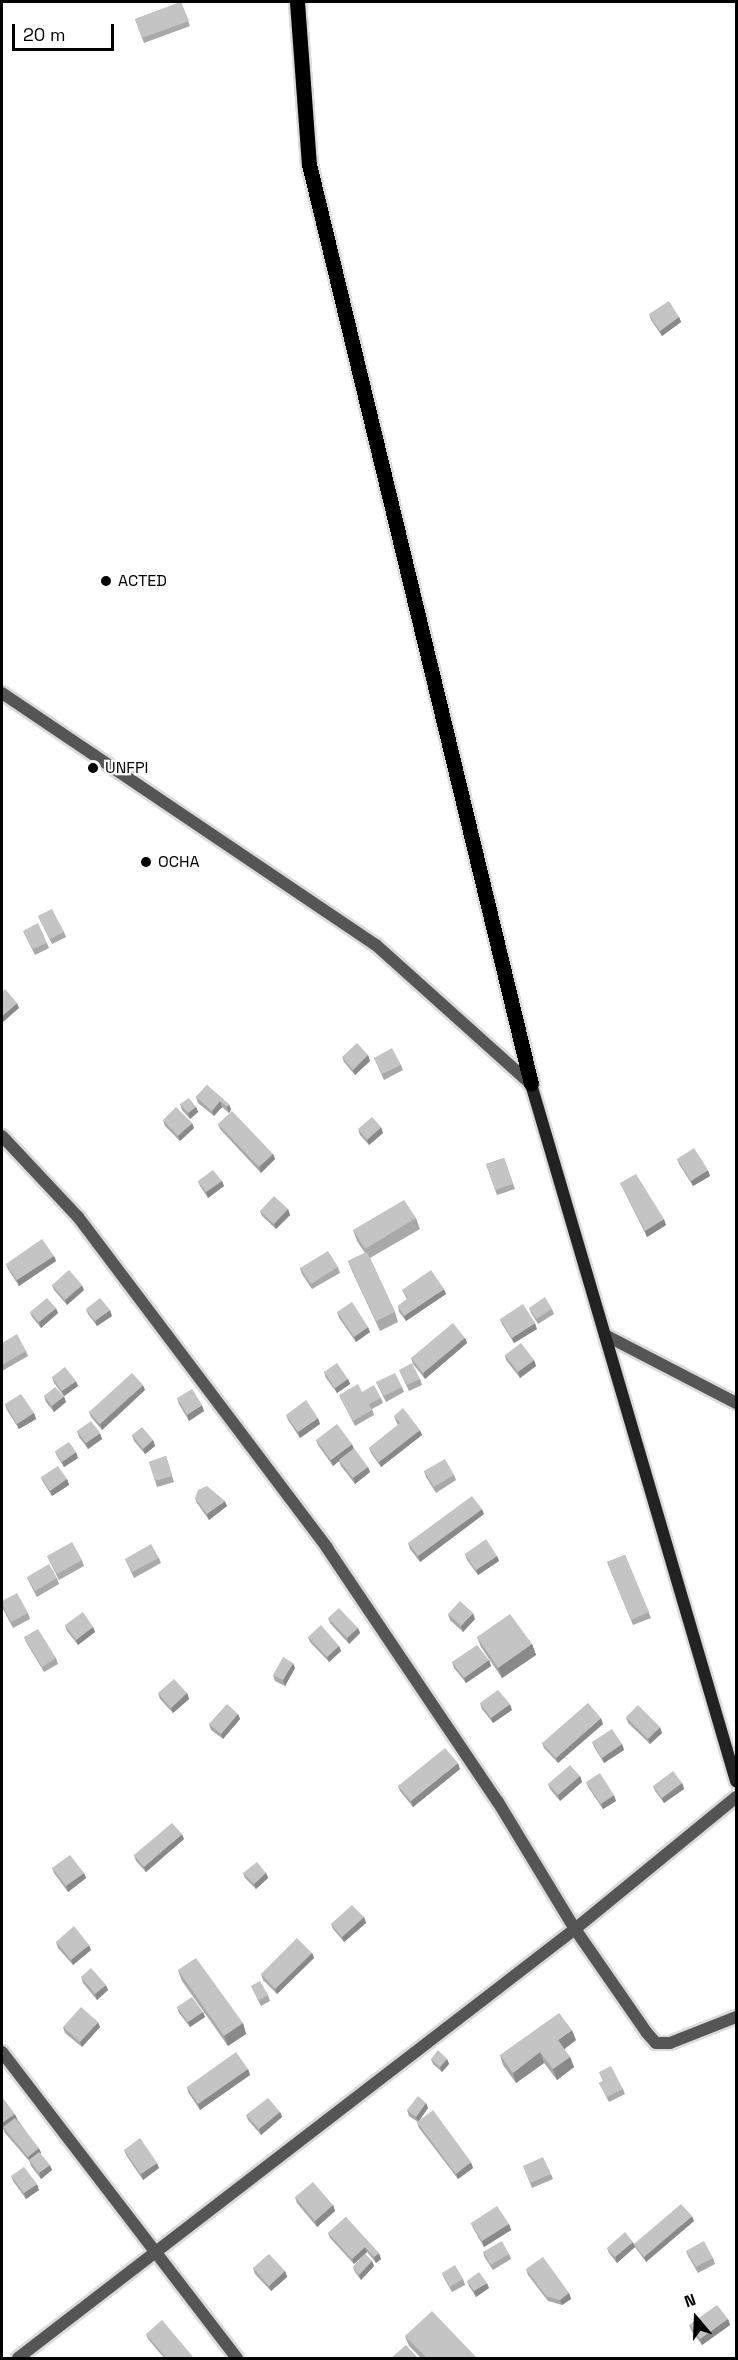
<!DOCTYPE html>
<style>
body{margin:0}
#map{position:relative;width:738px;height:2360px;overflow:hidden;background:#fff;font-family:"Space Grotesk",sans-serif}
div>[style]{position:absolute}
.roads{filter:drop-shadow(2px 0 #dbdbdb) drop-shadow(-2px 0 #dbdbdb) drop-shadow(0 2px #dbdbdb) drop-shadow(0 -2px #dbdbdb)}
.street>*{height:12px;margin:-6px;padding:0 6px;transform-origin:6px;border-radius:6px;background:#555}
.secondary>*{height:12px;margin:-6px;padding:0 6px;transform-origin:6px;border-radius:6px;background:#222}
.primary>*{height:15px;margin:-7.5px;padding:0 7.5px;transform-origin:7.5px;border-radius:7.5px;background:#000}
.wall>*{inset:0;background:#a9a9a9}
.shaded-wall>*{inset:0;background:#898989}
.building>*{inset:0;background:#c4c4c4}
.dots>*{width:16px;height:16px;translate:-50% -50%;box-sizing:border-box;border:3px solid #fff;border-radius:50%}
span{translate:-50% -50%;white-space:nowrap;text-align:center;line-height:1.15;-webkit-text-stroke:4.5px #fff;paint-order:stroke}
.poi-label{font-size:16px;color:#000}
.left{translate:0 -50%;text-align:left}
.frame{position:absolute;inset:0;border:3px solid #000;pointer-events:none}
.north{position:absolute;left:666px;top:2288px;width:60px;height:60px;-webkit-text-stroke:4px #fff;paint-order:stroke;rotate:341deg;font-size:16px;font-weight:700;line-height:24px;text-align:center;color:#000}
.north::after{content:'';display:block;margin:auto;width:21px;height:27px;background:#000;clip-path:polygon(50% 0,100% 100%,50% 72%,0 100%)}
.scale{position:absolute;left:12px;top:24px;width:102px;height:27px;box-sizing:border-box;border:3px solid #000;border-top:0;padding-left:8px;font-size:18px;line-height:21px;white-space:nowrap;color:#000;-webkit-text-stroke:4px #fff;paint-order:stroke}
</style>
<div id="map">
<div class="roads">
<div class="street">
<i style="left:2px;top:693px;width:451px;rotate:34deg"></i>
<i style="left:376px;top:945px;width:208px;rotate:41.9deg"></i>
<i style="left:2px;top:1136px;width:111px;rotate:46.8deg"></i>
<i style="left:78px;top:1217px;width:414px;rotate:53deg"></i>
<i style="left:327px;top:1548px;width:306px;rotate:56.1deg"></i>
<i style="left:498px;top:1802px;width:149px;rotate:58.8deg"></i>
<i style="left:575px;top:1929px;width:126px;rotate:55.3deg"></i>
<i style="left:647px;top:2033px;width:13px;rotate:48deg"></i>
<i style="left:656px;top:2043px;width:14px"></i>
<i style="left:670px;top:2043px;width:71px;rotate:-21.5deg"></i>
<i style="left:605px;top:1335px;width:148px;rotate:27.4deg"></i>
<i style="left:2px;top:2052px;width:386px;rotate:52.5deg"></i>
<i style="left:18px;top:2358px;width:703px;rotate:-37.6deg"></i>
<i style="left:575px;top:1929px;width:208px;rotate:-39.3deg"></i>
</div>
<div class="secondary">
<i style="left:531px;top:1084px;width:727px;rotate:73.61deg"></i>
</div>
<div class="primary">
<i style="left:297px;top:2px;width:162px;rotate:85.8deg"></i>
<i style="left:309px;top:164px;width:946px;rotate:76.43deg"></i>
</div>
</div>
<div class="wall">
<i style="clip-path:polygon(181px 2px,190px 26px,144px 43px,135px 19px)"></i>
<i style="clip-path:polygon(649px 314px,679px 317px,681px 322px,662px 336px,651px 320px)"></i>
<i style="clip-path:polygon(38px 916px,64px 932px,66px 937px,52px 944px)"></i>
<i style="clip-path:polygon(23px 931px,47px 943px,49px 948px,35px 955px)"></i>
<i style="clip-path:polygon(368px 1055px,370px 1061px,355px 1075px,344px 1062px,342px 1057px)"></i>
<i style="clip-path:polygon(374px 1058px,401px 1065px,403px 1070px,384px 1080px)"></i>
<i style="clip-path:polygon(207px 1085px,231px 1109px,229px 1113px,222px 1107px,214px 1116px,198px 1103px,196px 1097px)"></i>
<i style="clip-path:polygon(180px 1104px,196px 1107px,198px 1112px,190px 1119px,182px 1110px)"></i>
<i style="clip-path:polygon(163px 1120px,194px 1128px,180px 1141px,165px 1126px)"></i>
<i style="clip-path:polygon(218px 1124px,273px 1154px,275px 1159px,261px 1173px,220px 1129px)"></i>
<i style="clip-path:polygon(358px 1129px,383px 1133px,369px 1145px,360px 1135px)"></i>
<i style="clip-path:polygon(504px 1158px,515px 1189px,497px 1195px,486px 1164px)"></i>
<i style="clip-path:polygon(677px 1159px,710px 1176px,693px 1186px,679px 1164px)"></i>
<i style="clip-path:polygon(198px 1181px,222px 1181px,224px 1186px,208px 1198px,200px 1186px)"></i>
<i style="clip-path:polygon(620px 1183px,666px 1225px,647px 1237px)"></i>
<i style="clip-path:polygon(288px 1209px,290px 1215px,276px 1229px,262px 1216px,260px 1211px)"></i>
<i style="clip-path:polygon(416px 1218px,420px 1229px,370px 1258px,395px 1312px,398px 1322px,380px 1331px,352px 1271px,348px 1261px,365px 1253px,357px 1241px,353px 1230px)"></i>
<i style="clip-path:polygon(54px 1256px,56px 1261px,19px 1286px,8px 1269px,6px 1264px)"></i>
<i style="clip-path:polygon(338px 1267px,340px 1273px,312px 1289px,302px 1274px,300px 1268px)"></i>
<i style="clip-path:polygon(52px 1285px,84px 1290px,67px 1305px,54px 1290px)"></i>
<i style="clip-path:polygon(402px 1290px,446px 1294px,406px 1321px,399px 1312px,398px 1306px,407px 1299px)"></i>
<i style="clip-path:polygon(529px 1308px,552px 1309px,554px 1314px,538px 1324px,531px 1313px)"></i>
<i style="clip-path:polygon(86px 1309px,112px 1316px,97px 1326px,88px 1314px)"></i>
<i style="clip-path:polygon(30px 1312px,58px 1313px,41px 1328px,32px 1317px)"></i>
<i style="clip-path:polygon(337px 1312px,370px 1332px,356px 1342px,339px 1318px)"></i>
<i style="clip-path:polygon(500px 1319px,537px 1329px,514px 1343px,502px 1324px)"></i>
<i style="clip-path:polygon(465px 1338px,467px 1343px,425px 1379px,413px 1364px,411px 1358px)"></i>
<i style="clip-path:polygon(2px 1343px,26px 1351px,28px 1356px,2px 1371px)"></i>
<i style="clip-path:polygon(505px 1355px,534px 1360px,536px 1366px,520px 1378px,506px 1360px)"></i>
<i style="clip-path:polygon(399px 1370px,420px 1379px,422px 1385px,409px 1391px)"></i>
<i style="clip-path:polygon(324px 1372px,348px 1379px,350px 1384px,337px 1393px,326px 1378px)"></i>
<i style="clip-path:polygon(52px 1377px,78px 1386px,64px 1396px,54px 1383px)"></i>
<i style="clip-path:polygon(376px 1382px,402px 1387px,404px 1392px,386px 1402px)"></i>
<i style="clip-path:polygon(145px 1390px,102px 1430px,91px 1417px,89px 1412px)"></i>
<i style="clip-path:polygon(362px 1392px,381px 1398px,383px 1403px,372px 1409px,374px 1415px,355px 1426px,339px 1395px)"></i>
<i style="clip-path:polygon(44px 1396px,66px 1402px,54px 1412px,46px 1402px)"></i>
<i style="clip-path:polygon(177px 1398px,204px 1411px,189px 1421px,179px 1404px)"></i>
<i style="clip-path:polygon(5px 1404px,34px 1413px,36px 1419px,19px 1429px,7px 1410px)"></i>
<i style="clip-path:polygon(286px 1415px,320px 1424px,300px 1438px,288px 1420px)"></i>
<i style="clip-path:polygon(394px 1416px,422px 1435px,381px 1467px,371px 1453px,369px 1448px,398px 1425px,396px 1421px)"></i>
<i style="clip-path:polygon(77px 1431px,102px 1439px,88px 1449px,79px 1437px)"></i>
<i style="clip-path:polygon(132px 1435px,153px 1440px,155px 1446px,145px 1454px,134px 1441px)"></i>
<i style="clip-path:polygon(316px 1440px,354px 1449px,370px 1472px,355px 1484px,341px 1466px,339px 1461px,333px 1466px,318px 1445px)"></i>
<i style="clip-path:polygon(55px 1451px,78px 1458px,64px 1467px,57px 1456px)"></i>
<i style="clip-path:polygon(166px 1456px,174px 1482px,157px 1487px,149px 1462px)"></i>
<i style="clip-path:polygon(424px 1471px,454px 1475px,456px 1480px,436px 1493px,426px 1477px)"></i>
<i style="clip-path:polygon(41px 1477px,67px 1479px,69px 1485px,52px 1496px,43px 1482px)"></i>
<i style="clip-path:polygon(195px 1498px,227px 1506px,209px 1520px,197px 1503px)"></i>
<i style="clip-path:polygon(484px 1514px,420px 1562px,410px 1549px,408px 1543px)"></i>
<i style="clip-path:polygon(465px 1554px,497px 1556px,499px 1561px,478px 1575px,467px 1560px)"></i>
<i style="clip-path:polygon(625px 1555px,651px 1618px,633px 1625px,607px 1562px)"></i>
<i style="clip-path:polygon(47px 1556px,82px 1560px,84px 1566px,59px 1580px)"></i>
<i style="clip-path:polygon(159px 1558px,161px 1563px,134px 1578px,125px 1559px)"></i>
<i style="clip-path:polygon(27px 1577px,57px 1578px,59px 1584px,37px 1597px,29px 1582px)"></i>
<i style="clip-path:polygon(2px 1601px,28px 1613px,30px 1619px,13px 1628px,2px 1607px)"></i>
<i style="clip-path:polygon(448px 1614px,475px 1619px,463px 1632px,450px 1620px)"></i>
<i style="clip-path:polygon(328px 1618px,358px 1628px,360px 1633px,349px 1644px,330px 1623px)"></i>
<i style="clip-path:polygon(65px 1625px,93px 1627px,95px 1632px,78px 1645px,67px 1631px)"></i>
<i style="clip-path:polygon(24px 1637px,56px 1658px,58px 1664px,44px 1672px,26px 1642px)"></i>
<i style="clip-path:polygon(308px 1637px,339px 1646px,341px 1651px,329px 1662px,310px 1642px)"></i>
<i style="clip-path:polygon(477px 1637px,532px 1644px,536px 1655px,502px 1678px,481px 1647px)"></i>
<i style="clip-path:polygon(489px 1660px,491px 1666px,466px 1683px,454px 1668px,452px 1662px)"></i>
<i style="clip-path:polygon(295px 1668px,285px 1686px,275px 1681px,273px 1675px)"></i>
<i style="clip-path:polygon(158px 1693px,187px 1693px,189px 1699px,173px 1713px,160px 1699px)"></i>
<i style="clip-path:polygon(480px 1703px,512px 1710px,493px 1723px,482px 1709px)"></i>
<i style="clip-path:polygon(238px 1714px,240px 1719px,223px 1739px,211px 1730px,209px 1724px)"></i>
<i style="clip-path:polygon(626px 1717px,662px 1733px,650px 1744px,628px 1723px)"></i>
<i style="clip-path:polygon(603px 1724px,558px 1763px,544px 1748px,542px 1743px)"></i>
<i style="clip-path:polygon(592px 1742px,622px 1744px,624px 1750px,604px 1763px,594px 1747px)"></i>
<i style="clip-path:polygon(460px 1769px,413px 1807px,400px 1791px,398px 1786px)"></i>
<i style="clip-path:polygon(580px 1776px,582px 1782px,560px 1801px,550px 1789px,548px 1784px)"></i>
<i style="clip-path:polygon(586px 1782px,616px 1801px,603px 1809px,588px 1787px)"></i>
<i style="clip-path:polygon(682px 1783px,684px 1789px,664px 1803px,655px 1791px,653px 1786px)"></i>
<i style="clip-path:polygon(184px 1839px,146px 1872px,136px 1861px,134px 1855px)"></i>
<i style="clip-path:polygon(52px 1868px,84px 1873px,86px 1878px,68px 1892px,54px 1873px)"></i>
<i style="clip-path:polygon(243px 1873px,266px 1873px,268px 1878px,256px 1889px,245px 1878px)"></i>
<i style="clip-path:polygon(364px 1917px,366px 1923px,344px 1942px,333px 1929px,331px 1924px)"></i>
<i style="clip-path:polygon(56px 1942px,91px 1950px,73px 1965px,58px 1948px)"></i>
<i style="clip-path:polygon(312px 1953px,314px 1958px,277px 1994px,263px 1980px,261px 1974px)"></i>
<i style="clip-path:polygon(178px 1970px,243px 2023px,246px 2034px,228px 2046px,182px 1981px)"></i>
<i style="clip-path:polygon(81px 1977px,108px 1990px,97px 2000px,83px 1983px)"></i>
<i style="clip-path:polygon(251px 1986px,268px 1995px,270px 2001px,261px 2006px)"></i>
<i style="clip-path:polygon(177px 2007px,203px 2012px,205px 2017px,190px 2027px,179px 2013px)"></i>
<i style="clip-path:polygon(63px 2027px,100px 2027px,82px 2047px,65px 2033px)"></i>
<i style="clip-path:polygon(576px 2040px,564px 2049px,570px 2057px,574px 2067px,557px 2080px,544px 2063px,516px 2083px,503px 2065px,500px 2055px)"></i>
<i style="clip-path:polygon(431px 2059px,447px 2059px,449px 2064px,442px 2072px,433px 2064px)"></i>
<i style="clip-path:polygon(248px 2069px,250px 2075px,200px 2110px,188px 2092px,187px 2087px)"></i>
<i style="clip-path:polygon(599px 2072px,623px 2089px,625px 2094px,609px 2102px,599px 2083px,603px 2081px)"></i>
<i style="clip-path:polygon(2px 2097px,41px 2153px,40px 2154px,52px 2170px,41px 2179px,31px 2166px,30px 2162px,5px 2133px,2px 2126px)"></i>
<i style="clip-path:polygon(426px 2103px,428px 2108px,419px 2121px,473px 2168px,458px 2179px,419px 2128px,417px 2122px,418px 2122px,409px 2116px,407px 2110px)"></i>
<i style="clip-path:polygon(280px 2112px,282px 2117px,261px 2135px,248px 2120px,246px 2115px)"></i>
<i style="clip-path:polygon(124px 2150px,159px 2168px,143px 2180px,126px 2155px)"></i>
<i style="clip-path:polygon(525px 2171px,551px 2174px,553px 2179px,532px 2188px)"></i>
<i style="clip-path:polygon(11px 2176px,39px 2190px,26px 2199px,13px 2181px)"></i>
<i style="clip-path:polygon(295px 2197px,333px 2205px,335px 2211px,317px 2227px,297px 2203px)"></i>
<i style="clip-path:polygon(346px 2217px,381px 2259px,376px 2263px,367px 2252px,365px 2254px,372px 2261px,374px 2266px,361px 2280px,355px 2272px,353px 2267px,365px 2254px,354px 2264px,330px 2238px,328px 2233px)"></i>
<i style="clip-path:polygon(694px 2221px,646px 2262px,635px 2247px,617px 2263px,609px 2253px,607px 2248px,634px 2244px)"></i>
<i style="clip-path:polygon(471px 2223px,509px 2224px,511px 2230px,484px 2247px,473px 2228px)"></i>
<i style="clip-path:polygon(686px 2251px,713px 2258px,715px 2264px,698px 2273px,688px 2256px)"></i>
<i style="clip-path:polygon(483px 2252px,509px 2254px,511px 2259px,493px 2270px,485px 2258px)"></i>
<i style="clip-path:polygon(253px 2268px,285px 2271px,287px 2277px,271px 2291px,255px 2274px)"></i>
<i style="clip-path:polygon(526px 2269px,569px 2293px,571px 2299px,562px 2305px,548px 2301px,528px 2275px)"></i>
<i style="clip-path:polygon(442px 2273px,463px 2279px,465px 2285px,452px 2292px,444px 2278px)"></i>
<i style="clip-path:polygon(467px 2281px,489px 2288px,476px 2297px,469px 2286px)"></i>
<i style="clip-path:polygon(728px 2319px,730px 2325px,702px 2345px,691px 2330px,689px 2325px)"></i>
<i style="clip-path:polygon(146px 2334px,194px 2358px,164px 2358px,148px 2339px)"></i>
<i style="clip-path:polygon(405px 2336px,477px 2358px,421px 2358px,409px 2346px)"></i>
</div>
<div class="shaded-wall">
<i style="clip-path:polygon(679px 317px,681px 322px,662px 336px,660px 331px)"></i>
<i style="clip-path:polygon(17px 1003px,19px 1008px,2px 1023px,2px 1016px)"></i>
<i style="clip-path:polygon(368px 1055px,370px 1061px,355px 1075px,353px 1070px)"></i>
<i style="clip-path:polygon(220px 1101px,222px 1107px,214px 1116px,212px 1111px)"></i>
<i style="clip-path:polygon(229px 1104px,231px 1109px,229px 1113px,227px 1107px)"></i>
<i style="clip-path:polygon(196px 1107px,198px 1112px,190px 1119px,188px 1113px)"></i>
<i style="clip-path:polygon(192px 1123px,194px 1128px,180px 1141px,178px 1136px)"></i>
<i style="clip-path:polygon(381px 1127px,383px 1133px,369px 1145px,367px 1140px)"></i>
<i style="clip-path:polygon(273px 1154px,275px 1159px,261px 1173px,259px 1167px)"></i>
<i style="clip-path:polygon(708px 1170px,710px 1176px,693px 1186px,691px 1181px)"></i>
<i style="clip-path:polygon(222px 1181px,224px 1186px,208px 1198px,206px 1192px)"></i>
<i style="clip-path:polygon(288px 1209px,290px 1215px,276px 1229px,274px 1224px)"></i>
<i style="clip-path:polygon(664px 1219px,666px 1225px,647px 1237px,645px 1231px)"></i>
<i style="clip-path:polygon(54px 1256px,56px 1261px,19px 1286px,17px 1280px)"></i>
<i style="clip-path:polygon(82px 1285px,84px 1290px,67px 1305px,65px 1300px)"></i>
<i style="clip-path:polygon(444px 1289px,446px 1294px,406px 1321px,404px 1316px)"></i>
<i style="clip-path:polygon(56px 1308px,58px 1313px,41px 1328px,39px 1322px)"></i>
<i style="clip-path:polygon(110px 1310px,112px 1316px,97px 1326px,95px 1321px)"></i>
<i style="clip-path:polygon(535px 1323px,537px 1329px,514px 1343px,512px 1338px)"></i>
<i style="clip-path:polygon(368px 1327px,370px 1332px,356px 1342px,354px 1337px)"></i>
<i style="clip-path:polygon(465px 1338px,467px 1343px,425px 1379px,423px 1373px)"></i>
<i style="clip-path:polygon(534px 1360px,536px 1366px,520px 1378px,518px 1372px)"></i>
<i style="clip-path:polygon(348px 1379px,350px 1384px,337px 1393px,335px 1388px)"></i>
<i style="clip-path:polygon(76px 1381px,78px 1386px,64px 1396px,62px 1391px)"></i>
<i style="clip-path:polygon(143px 1385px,145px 1390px,102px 1430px,100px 1424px)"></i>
<i style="clip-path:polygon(64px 1396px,66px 1402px,54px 1412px,52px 1406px)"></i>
<i style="clip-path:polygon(202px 1405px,204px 1411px,189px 1421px,187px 1415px)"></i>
<i style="clip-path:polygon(34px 1413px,36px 1419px,19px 1429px,17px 1424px)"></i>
<i style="clip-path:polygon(318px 1418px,320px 1424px,300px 1438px,298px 1432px)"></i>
<i style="clip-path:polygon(420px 1430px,422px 1435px,381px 1467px,379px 1462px)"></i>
<i style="clip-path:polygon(100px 1433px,102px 1439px,88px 1449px,86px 1443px)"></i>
<i style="clip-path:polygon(153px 1440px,155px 1446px,145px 1454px,143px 1449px)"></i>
<i style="clip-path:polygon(352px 1444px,354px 1449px,333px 1466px,331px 1460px)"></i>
<i style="clip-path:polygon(76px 1452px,78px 1458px,64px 1467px,62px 1462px)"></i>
<i style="clip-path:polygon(368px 1467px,370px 1472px,355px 1484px,353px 1478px)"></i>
<i style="clip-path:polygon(67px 1479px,69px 1485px,52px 1496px,50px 1491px)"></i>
<i style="clip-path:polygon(225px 1501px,227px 1506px,209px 1520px,207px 1514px)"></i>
<i style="clip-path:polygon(482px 1509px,484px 1514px,420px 1562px,418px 1556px)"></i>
<i style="clip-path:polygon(497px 1556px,499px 1561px,478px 1575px,476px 1570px)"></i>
<i style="clip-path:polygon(473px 1613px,475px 1619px,463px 1632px,461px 1626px)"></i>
<i style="clip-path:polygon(93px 1627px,95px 1632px,78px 1645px,76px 1640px)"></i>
<i style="clip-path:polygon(358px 1628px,360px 1633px,349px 1644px,347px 1638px)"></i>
<i style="clip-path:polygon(532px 1644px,536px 1655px,502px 1678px,498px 1668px)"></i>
<i style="clip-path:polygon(339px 1646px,341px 1651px,329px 1662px,327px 1657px)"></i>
<i style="clip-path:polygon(489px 1660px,491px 1666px,466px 1683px,464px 1678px)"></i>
<i style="clip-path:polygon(293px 1663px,295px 1668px,285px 1686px,283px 1680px)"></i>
<i style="clip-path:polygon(187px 1693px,189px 1699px,173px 1713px,171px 1708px)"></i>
<i style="clip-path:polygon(510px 1704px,512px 1710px,493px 1723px,491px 1718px)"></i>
<i style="clip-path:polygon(238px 1714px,240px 1719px,223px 1739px,221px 1734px)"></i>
<i style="clip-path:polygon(601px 1718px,603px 1724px,558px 1763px,556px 1758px)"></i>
<i style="clip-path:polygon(660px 1727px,662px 1733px,650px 1744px,648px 1739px)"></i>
<i style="clip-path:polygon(622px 1744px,624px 1750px,604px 1763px,602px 1758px)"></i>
<i style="clip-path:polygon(458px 1763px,460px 1769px,413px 1807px,411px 1801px)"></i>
<i style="clip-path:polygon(580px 1776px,582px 1782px,560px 1801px,558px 1795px)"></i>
<i style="clip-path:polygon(682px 1783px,684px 1789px,664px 1803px,662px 1798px)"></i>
<i style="clip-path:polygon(614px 1795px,616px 1801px,603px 1809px,601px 1804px)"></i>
<i style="clip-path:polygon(182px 1834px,184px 1839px,146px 1872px,144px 1867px)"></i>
<i style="clip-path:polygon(84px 1873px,86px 1878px,68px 1892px,66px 1886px)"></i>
<i style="clip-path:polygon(266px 1873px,268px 1878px,256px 1889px,254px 1884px)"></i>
<i style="clip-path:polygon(364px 1917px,366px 1923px,344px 1942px,342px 1937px)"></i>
<i style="clip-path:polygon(89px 1945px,91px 1950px,73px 1965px,71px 1960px)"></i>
<i style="clip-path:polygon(312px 1953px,314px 1958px,277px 1994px,275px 1989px)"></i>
<i style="clip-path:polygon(106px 1985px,108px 1990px,97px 2000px,95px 1994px)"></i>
<i style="clip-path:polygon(203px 2012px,205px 2017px,190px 2027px,188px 2022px)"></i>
<i style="clip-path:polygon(98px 2022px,100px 2027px,82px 2047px,80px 2042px)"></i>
<i style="clip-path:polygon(243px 2023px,246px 2034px,228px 2046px,224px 2036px)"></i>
<i style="clip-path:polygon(572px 2030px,576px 2040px,562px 2051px,558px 2040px)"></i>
<i style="clip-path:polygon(540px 2052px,544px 2063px,516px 2083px,513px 2073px)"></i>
<i style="clip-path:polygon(570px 2057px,574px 2067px,557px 2080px,553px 2069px)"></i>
<i style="clip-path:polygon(447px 2059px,449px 2064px,442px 2072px,440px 2067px)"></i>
<i style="clip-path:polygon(248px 2069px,250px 2075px,200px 2110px,198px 2104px)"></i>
<i style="clip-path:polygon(426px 2103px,428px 2108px,418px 2122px,416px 2117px)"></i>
<i style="clip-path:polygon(280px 2112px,282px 2117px,261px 2135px,259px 2129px)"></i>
<i style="clip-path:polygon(15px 2114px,17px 2119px,4px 2129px,2px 2123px)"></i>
<i style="clip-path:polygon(39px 2148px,41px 2153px,30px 2162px,28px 2157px)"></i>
<i style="clip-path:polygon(471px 2162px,473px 2168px,458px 2179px,456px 2174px)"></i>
<i style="clip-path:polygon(157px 2163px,159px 2168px,143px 2180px,141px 2174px)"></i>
<i style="clip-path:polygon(50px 2165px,52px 2170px,41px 2179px,39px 2173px)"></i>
<i style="clip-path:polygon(37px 2184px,39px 2190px,26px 2199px,24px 2193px)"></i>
<i style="clip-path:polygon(333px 2205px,335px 2211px,317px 2227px,315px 2221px)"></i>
<i style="clip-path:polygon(692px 2216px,694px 2221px,646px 2262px,644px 2257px)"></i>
<i style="clip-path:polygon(509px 2224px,511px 2230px,484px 2247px,482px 2241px)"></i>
<i style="clip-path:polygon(633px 2242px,635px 2247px,617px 2263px,615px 2257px)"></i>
<i style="clip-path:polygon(365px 2247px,367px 2252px,354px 2264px,352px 2259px)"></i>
<i style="clip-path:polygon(379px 2253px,381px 2259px,376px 2263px,374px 2257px)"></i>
<i style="clip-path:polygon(372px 2261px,374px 2266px,361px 2280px,359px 2275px)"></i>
<i style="clip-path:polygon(285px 2271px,287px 2277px,271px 2291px,269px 2286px)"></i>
<i style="clip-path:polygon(487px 2283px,489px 2288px,476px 2297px,474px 2291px)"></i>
<i style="clip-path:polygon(569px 2293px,571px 2299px,562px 2305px,560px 2300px)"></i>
<i style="clip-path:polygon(728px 2319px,730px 2325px,702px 2345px,700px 2339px)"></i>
</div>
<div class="building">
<i style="clip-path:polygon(181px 2px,189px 21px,142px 38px,135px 19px)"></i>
<i style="clip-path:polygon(669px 301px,679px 317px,660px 331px,649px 314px)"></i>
<i style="clip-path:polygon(52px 909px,64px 932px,50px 939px,38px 916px)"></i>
<i style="clip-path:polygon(38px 923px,47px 943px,33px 949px,23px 931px)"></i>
<i style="clip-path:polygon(5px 989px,17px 1003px,2px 1016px,2px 992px)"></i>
<i style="clip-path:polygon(357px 1043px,368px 1055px,353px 1070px,342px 1057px)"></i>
<i style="clip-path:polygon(392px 1048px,401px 1065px,382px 1074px,374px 1058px)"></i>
<i style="clip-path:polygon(207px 1085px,229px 1104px,227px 1107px,220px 1101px,212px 1111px,196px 1097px)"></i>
<i style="clip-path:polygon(189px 1098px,196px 1107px,188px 1113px,180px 1104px)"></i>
<i style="clip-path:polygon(176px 1107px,192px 1123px,178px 1136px,163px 1120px)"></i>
<i style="clip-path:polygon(232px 1111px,273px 1154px,259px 1167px,218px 1124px)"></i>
<i style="clip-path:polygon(372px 1117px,381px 1127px,367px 1140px,358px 1129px)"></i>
<i style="clip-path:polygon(694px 1148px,708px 1170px,691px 1181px,677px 1159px)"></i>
<i style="clip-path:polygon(504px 1158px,513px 1184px,495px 1190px,486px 1164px)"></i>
<i style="clip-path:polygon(213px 1170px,222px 1181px,206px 1192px,198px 1181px)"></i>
<i style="clip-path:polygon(636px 1174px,664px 1219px,645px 1231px,620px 1183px)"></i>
<i style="clip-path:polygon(274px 1196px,288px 1209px,274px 1224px,260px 1211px)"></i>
<i style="clip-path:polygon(404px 1200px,416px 1218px,365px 1249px,353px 1230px)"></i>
<i style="clip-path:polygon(42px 1239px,54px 1256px,17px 1280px,6px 1264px)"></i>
<i style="clip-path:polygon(328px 1251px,338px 1267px,311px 1284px,300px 1268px)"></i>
<i style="clip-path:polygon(367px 1252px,395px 1312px,376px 1321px,348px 1261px)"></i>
<i style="clip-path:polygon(69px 1270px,82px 1285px,65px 1300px,52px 1285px)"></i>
<i style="clip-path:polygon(431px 1270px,444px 1289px,404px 1316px,398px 1306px,408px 1298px,402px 1290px)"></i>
<i style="clip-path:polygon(545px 1297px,552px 1309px,536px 1319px,529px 1308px)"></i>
<i style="clip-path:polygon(47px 1298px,56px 1308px,39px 1322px,30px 1312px)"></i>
<i style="clip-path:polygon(100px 1298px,110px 1310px,95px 1321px,86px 1309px)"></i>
<i style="clip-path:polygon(352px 1302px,368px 1327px,354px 1337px,337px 1312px)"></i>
<i style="clip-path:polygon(523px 1304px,535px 1323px,512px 1338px,500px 1319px)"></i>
<i style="clip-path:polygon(453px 1323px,465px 1338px,423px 1373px,411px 1358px)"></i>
<i style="clip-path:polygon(17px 1334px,26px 1351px,2px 1365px,2px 1343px)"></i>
<i style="clip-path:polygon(521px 1343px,534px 1360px,518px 1372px,505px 1355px)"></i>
<i style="clip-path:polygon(337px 1363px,348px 1379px,335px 1388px,324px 1372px)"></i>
<i style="clip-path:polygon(412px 1363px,420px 1379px,407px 1385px,399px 1370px)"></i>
<i style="clip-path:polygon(65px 1367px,76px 1381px,62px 1391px,52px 1377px)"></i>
<i style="clip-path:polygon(132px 1373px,143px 1385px,100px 1424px,89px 1412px)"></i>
<i style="clip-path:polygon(395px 1373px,402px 1387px,384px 1396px,376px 1382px)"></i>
<i style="clip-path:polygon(358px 1384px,362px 1392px,374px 1385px,381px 1398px,369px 1404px,372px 1410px,353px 1421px,339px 1395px)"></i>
<i style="clip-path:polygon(55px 1387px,64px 1396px,52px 1406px,44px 1396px)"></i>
<i style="clip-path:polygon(192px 1389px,202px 1405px,187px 1415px,177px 1398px)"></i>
<i style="clip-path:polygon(21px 1394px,34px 1413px,17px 1424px,5px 1404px)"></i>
<i style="clip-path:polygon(306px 1400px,318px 1418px,298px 1432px,286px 1415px)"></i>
<i style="clip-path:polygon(403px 1408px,420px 1430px,379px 1462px,369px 1448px,400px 1423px,394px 1416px)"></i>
<i style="clip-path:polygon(91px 1421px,100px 1433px,86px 1443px,77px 1431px)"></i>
<i style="clip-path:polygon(337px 1424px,352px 1444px,331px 1460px,316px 1440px)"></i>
<i style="clip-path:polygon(142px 1427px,153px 1440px,143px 1449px,132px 1435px)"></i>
<i style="clip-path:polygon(69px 1442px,76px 1452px,62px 1462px,55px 1451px)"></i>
<i style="clip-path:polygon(354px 1448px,368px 1467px,353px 1478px,339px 1460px)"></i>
<i style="clip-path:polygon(166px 1456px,172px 1476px,155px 1481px,149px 1462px)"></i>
<i style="clip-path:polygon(445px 1459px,454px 1475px,434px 1487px,424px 1471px)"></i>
<i style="clip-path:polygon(58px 1466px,67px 1479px,50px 1491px,41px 1477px)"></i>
<i style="clip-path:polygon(207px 1486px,225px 1501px,207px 1514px,195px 1498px,198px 1490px)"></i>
<i style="clip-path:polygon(472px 1496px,482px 1509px,418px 1556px,408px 1543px)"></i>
<i style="clip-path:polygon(486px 1539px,497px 1556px,476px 1570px,465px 1554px)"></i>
<i style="clip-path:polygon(72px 1542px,82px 1560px,57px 1574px,47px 1556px)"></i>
<i style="clip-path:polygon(151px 1544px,159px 1558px,132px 1572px,125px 1559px)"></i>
<i style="clip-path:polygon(625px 1555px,649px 1612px,631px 1620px,607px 1562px)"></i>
<i style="clip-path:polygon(49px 1564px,57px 1578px,35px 1591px,27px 1577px)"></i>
<i style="clip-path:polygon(17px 1593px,28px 1613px,11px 1622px,2px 1604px,2px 1601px)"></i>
<i style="clip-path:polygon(460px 1601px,473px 1613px,461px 1626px,448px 1614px)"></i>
<i style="clip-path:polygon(339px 1608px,358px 1628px,347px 1638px,328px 1618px)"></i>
<i style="clip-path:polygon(83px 1612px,93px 1627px,76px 1640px,65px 1625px)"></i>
<i style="clip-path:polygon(510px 1614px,532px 1644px,498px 1668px,477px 1637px)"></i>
<i style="clip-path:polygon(321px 1625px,339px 1646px,327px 1657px,308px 1637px)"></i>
<i style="clip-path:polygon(38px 1629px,56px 1658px,42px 1667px,24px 1637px)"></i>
<i style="clip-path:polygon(477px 1645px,489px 1660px,464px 1678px,452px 1662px)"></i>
<i style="clip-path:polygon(283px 1657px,293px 1663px,283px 1680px,273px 1675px)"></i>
<i style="clip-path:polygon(174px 1679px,187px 1693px,171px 1708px,158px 1693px)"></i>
<i style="clip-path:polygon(498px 1690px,510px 1704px,491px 1718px,480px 1703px)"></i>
<i style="clip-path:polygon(588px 1703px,601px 1718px,556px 1758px,542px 1743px)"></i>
<i style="clip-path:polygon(227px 1704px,238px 1714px,221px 1734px,209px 1724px)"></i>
<i style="clip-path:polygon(638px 1705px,660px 1727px,648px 1739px,626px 1717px)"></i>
<i style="clip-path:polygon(612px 1729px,622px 1744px,602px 1758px,592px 1742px)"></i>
<i style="clip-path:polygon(445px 1748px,458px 1763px,411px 1801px,398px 1786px)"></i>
<i style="clip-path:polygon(570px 1765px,580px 1776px,558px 1795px,548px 1784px)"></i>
<i style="clip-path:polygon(673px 1771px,682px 1783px,662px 1798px,653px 1786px)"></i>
<i style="clip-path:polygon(600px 1773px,614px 1795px,601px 1804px,586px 1782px)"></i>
<i style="clip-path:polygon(172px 1823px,182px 1834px,144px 1867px,134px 1855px)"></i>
<i style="clip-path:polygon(70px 1855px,84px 1873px,66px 1886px,52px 1868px)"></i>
<i style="clip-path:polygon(257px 1862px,266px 1873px,254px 1884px,243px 1873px)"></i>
<i style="clip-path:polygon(352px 1905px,364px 1917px,342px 1937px,331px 1924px)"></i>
<i style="clip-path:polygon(74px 1926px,89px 1945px,71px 1960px,56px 1942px)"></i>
<i style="clip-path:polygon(297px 1938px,312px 1953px,275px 1989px,261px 1974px)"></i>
<i style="clip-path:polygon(196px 1958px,243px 2023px,224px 2036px,178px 1970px)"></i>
<i style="clip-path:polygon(91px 1968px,106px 1985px,95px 1994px,81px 1977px)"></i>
<i style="clip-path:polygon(260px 1981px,268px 1995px,259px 2000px,251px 1986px)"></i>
<i style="clip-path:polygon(192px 1997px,203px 2012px,188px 2022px,177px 2007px)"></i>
<i style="clip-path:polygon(81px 2007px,98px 2022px,80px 2042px,63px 2027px)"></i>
<i style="clip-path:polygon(559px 2013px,572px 2030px,558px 2040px,570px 2057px,553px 2069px,540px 2052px,513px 2073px,500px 2055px)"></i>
<i style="clip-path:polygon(438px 2050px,447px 2059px,440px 2067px,431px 2059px)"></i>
<i style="clip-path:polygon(236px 2052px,248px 2069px,198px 2104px,187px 2087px)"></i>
<i style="clip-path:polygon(611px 2066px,623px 2089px,607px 2097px,599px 2083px,604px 2081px,599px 2072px)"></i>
<i style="clip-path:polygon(418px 2096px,426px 2103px,416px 2117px,407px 2110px)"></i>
<i style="clip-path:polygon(2px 2097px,15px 2114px,2px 2123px)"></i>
<i style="clip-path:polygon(268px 2098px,280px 2112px,259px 2129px,246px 2115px)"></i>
<i style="clip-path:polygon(433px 2110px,471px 2162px,456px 2174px,417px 2122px)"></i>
<i style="clip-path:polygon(15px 2118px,39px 2148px,28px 2157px,3px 2127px)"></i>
<i style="clip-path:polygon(140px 2138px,157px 2163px,141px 2174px,124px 2150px)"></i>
<i style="clip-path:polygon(39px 2152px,50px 2165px,39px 2173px,29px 2160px)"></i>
<i style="clip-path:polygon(543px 2157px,551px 2174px,530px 2183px,523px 2166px)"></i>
<i style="clip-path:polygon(24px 2167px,37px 2184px,24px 2193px,11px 2176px)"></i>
<i style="clip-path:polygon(313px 2182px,333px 2205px,315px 2221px,295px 2197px)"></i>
<i style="clip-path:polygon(681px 2204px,692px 2216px,644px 2257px,634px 2244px)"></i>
<i style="clip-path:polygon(497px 2206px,509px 2224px,482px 2241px,471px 2223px)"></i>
<i style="clip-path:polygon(346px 2217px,379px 2253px,374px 2257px,365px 2247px,352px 2259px,328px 2233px)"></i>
<i style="clip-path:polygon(625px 2232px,633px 2242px,615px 2257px,607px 2248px)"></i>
<i style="clip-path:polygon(502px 2241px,509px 2254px,491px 2265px,483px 2252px)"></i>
<i style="clip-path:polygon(704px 2241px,713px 2258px,696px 2267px,686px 2251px)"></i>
<i style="clip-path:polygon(269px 2254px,285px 2271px,269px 2286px,253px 2268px)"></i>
<i style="clip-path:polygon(365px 2254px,372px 2261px,359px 2275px,353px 2267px)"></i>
<i style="clip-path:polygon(543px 2257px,569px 2293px,560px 2300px,546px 2296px,526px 2269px)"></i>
<i style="clip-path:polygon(455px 2265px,463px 2279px,450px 2287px,442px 2273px)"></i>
<i style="clip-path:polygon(479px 2272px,487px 2283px,474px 2291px,467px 2281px)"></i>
<i style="clip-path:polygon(717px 2305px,728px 2319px,700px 2339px,689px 2325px)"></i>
<i style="clip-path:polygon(432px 2311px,477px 2358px,427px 2358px,405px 2336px)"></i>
<i style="clip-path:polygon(162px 2320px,194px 2358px,166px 2358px,146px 2334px)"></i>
<i style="clip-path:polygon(406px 2345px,418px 2358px,417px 2357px,415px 2358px,391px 2358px)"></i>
</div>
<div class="dots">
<i style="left:106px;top:581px;background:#000"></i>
<i style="left:93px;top:768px;background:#000"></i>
<i style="left:146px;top:862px;background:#000"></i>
</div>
<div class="poi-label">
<span class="left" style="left:118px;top:581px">ACTED</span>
<span class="left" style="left:105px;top:768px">UNFPI</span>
<span class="left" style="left:158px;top:862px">OCHA</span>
</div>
<div class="frame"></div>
<div class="north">N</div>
<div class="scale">20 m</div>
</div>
